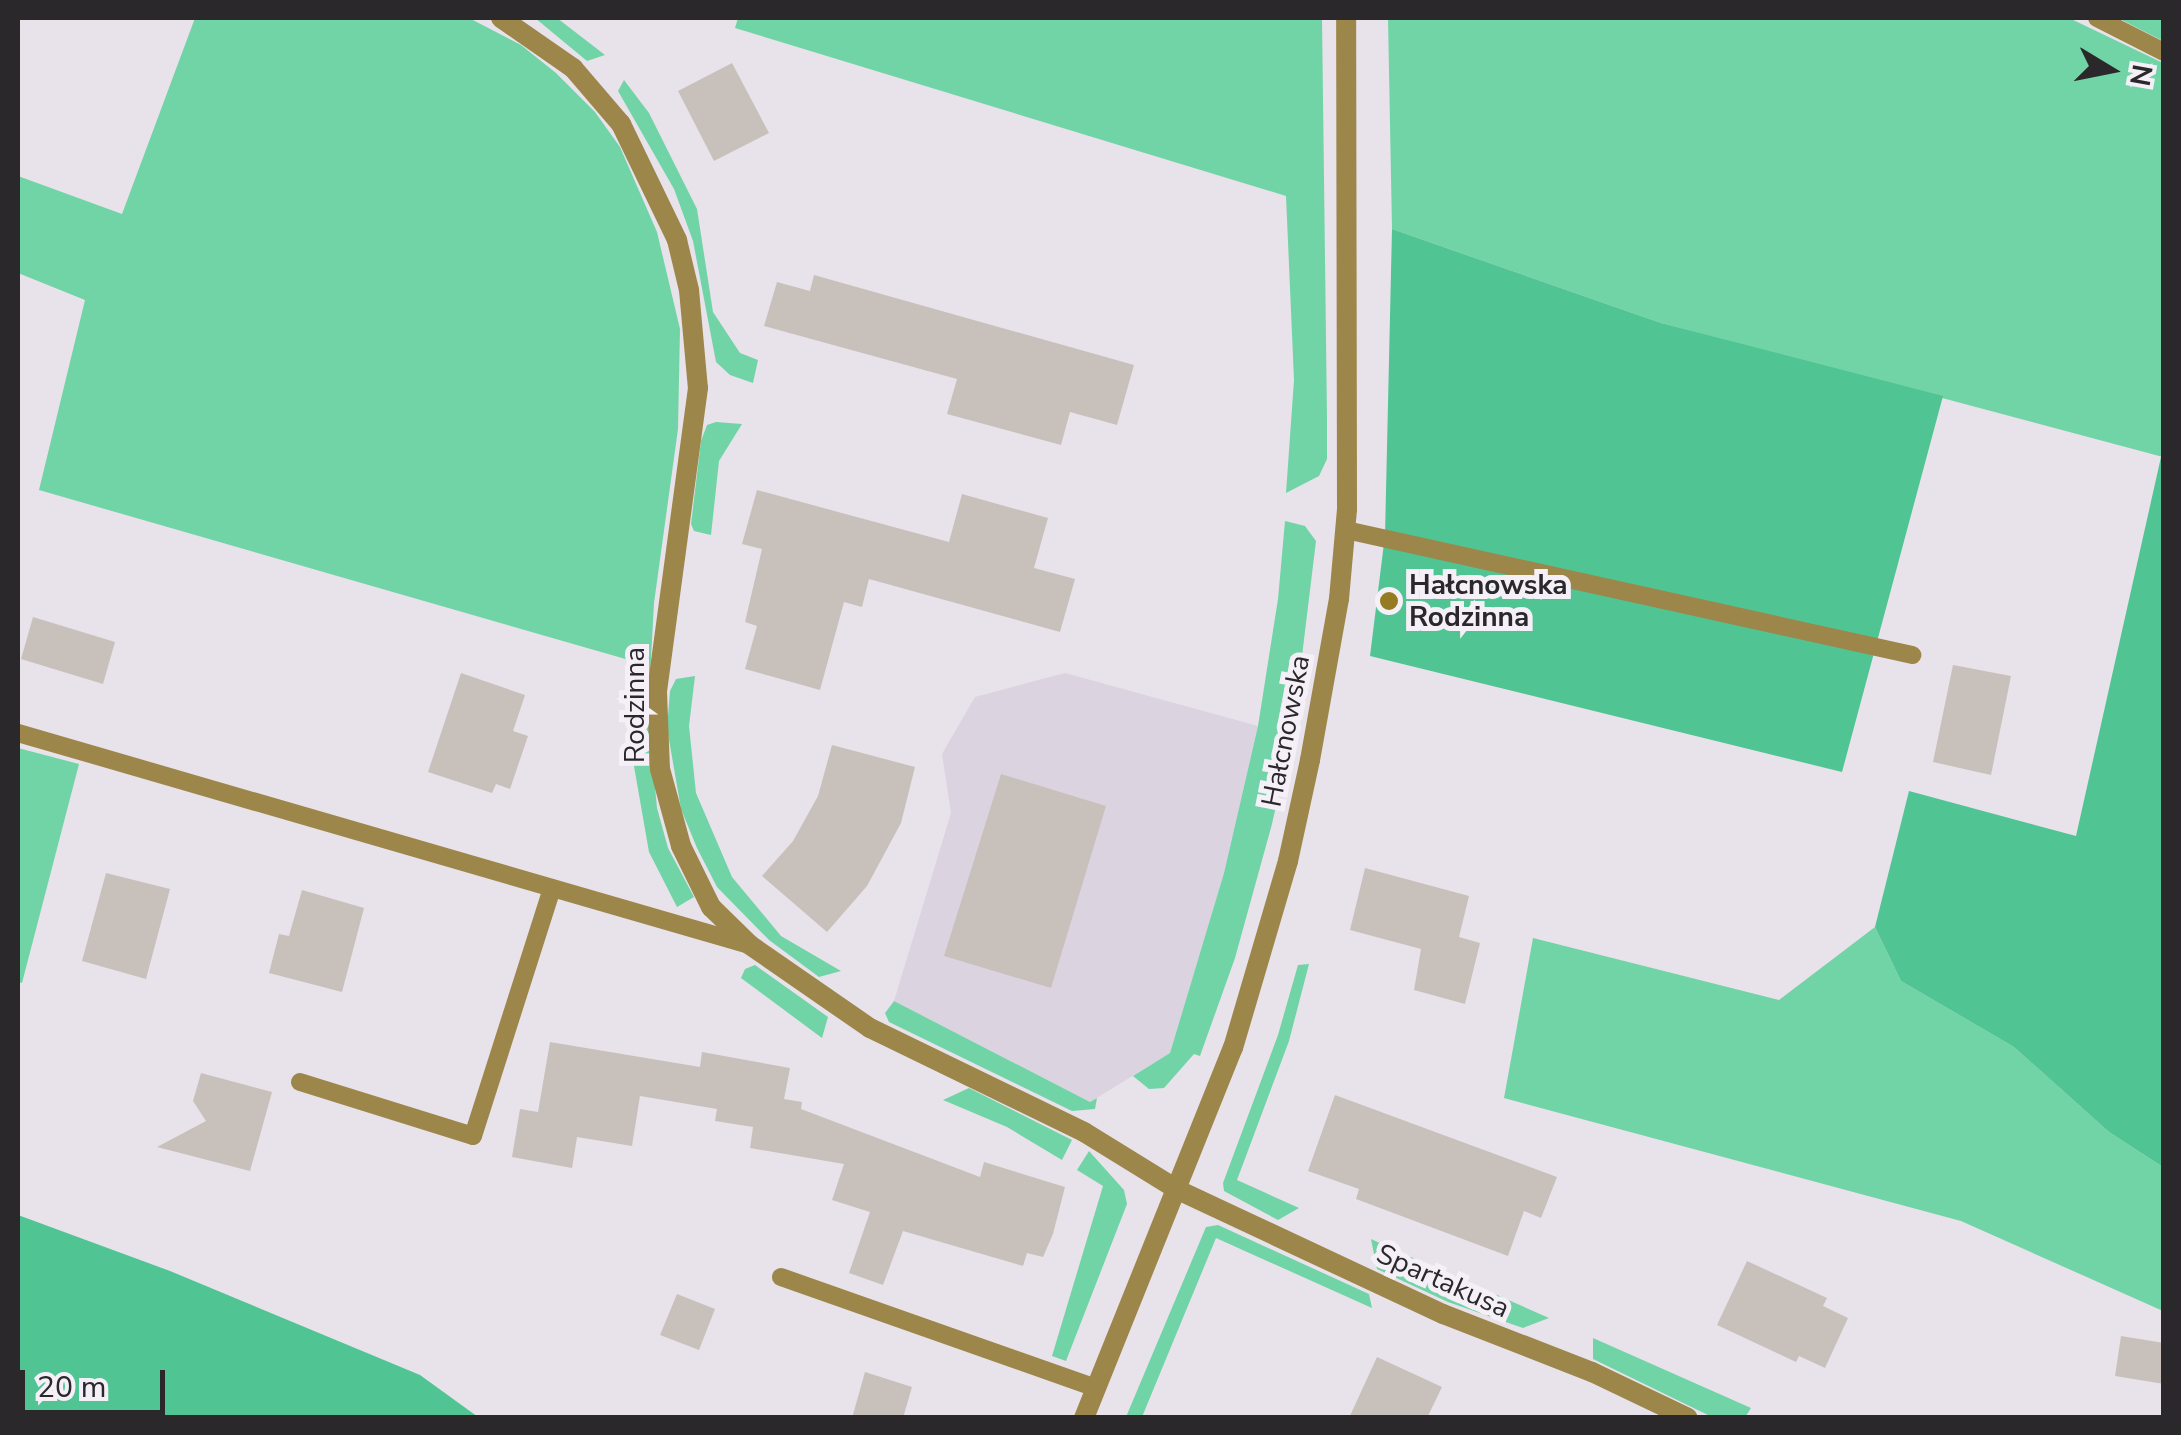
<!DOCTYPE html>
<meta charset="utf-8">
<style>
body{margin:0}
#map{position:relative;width:2181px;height:1435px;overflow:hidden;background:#e8e2eb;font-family:"Nunito Sans",sans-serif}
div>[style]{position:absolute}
.built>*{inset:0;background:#dbd3e0}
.green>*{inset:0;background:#71d4a6}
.forest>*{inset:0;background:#50c492}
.building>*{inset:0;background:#c8c1bb}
.service>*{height:18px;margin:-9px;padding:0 9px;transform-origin:9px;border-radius:9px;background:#9d8649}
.minor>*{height:20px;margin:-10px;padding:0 10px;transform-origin:10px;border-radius:10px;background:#9d8649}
.tertiary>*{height:20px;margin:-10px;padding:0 10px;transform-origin:10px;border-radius:10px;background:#9d8649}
.dots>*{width:28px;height:28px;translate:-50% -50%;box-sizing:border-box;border:5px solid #f5f0f8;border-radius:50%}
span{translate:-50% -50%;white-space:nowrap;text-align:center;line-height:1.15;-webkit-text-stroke:10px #f5f0f8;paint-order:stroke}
.poi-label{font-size:28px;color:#2a282b;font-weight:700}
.left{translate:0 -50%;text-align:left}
.street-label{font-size:28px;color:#2a282b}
.frame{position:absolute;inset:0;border:20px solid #2a282b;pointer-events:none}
.north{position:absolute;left:2061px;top:20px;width:100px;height:100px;-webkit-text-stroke:8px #f5f0f8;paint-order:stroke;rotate:100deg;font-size:28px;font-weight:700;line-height:40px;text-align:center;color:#2a282b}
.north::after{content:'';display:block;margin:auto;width:35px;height:45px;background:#2a282b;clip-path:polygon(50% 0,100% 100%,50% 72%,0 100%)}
.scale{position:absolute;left:20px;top:1370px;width:145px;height:45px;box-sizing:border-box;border:5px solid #2a282b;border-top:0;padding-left:12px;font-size:30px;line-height:35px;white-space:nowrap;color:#2a282b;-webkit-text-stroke:8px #f5f0f8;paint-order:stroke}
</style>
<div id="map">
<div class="built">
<i style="clip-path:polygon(1065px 673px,1258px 726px,1224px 873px,1170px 1053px,1090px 1102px,894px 1001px,951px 813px,942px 754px,975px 697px)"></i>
</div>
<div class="green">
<i style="clip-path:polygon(195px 18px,469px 18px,521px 45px,556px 73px,595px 112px,620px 147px,657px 232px,680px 329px,678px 429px,654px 603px,648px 715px,657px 808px,668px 848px,694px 897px,677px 907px,649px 852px,631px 749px,629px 660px,39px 490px,85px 300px,18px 273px,18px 176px,122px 214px)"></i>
<i style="clip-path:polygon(535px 18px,557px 18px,605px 55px,587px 61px)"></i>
<i style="clip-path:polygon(738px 18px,1322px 18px,1327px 418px,1327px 459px,1319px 476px,1286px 493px,1294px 380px,1286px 196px,735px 28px)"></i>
<i style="clip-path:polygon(1388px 18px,2069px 18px,2163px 63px,2163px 457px,1661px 323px,1392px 229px)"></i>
<i style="clip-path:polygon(2118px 18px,2163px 18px,2163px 41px)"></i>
<i style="clip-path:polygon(624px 80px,649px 113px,697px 209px,713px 312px,740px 353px,758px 360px,753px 383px,730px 375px,716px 362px,693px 241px,674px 189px,618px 91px)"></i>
<i style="clip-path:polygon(716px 422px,742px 424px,719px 461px,711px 535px,694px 531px,691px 524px,701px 441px,707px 425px)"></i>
<i style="clip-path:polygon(1285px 521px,1305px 526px,1316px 541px,1293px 730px,1272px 824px,1235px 958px,1200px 1056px,1194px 1054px,1164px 1088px,1149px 1089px,1133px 1076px,1170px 1053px,1224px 873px,1258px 726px,1278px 599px)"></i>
<i style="clip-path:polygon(695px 676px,689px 726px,696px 793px,732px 877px,781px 936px,841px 971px,819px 977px,769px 940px,717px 887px,697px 848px,681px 809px,667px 728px,670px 691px,676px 679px)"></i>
<i style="clip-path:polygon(18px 748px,79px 764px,22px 983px,18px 982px)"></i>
<i style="clip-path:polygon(1875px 927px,1901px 981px,2014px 1047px,2109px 1132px,2163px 1167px,2163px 1311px,1961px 1221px,1504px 1098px,1533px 938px,1779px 1000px)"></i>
<i style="clip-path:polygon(1309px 964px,1289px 1041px,1237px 1180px,1299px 1208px,1278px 1220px,1224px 1191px,1223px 1183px,1278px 1035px,1298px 965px)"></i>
<i style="clip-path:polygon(755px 965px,828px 1017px,822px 1038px,741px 978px,745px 969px)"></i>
<i style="clip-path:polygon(894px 1001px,1090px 1102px,1097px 1098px,1095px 1109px,1072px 1111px,889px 1022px,885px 1013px)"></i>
<i style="clip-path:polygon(969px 1088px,1072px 1140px,1062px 1160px,1007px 1127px,943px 1100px)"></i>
<i style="clip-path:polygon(1089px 1151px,1124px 1190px,1127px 1204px,1066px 1361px,1052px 1356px,1103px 1186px,1077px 1170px)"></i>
<i style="clip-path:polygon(1218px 1225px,1369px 1294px,1372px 1308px,1216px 1238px,1142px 1417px,1126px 1417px,1206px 1227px)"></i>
<i style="clip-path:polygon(1371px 1239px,1386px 1246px,1549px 1318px,1523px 1328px,1448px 1302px,1377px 1269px)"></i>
<i style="clip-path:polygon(1593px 1338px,1751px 1408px,1746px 1416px,1712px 1417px,1593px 1359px)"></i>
</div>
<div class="forest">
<i style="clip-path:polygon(1392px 229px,1661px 323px,1943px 396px,1842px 772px,1370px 656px,1385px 535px)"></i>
<i style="clip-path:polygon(2161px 457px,2163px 457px,2163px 1167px,2109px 1132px,2014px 1047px,1901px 981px,1875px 927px,1909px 791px,2076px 836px)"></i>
<i style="clip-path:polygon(18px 1215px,170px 1271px,420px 1375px,478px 1417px,18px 1417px)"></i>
</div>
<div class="building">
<i style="clip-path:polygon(732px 63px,769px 133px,714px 161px,678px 91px)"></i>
<i style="clip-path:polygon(814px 275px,1134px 365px,1117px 425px,1070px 412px,1061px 445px,947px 414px,957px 379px,764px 326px,777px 282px,810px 291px)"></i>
<i style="clip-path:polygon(757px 490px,949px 542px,962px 494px,1048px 518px,1034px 568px,1075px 579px,1060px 632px,869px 579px,862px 607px,844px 602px,820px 690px,745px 669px,757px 626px,745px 622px,762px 549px,742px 544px)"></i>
<i style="clip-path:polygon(33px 617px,115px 642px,103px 684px,21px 659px)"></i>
<i style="clip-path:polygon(1953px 665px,2011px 676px,1991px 775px,1933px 762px)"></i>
<i style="clip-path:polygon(461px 673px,525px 695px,513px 731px,528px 736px,510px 789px,496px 784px,492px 793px,428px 772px)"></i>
<i style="clip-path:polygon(832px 745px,915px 767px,901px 823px,867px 886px,827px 932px,762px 876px,793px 841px,818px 796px)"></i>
<i style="clip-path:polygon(1001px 774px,1106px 806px,1051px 988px,944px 956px)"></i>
<i style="clip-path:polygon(1365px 868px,1469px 896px,1459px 937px,1480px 943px,1465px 1004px,1414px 990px,1421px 949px,1350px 930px)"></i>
<i style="clip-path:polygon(106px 873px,170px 889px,146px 979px,82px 961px)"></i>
<i style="clip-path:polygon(302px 890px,364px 908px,342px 992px,269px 973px,279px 934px,289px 936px)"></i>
<i style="clip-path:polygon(550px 1042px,700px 1067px,702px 1052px,790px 1068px,784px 1099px,802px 1102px,801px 1109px,980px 1177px,984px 1162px,1065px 1187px,1053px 1234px,1043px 1257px,1027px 1253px,1023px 1266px,903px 1231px,883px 1285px,849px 1273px,870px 1212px,832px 1200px,844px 1164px,750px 1148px,753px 1127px,715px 1121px,717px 1109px,640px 1096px,632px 1146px,577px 1137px,572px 1168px,512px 1157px,520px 1109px,538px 1112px)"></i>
<i style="clip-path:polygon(201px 1073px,272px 1092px,250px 1171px,157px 1147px,206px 1121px,193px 1101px)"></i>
<i style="clip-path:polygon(1335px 1095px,1557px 1177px,1541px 1218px,1524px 1211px,1508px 1256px,1356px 1199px,1359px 1189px,1308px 1171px)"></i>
<i style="clip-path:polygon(1747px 1261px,1827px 1298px,1823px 1306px,1848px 1318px,1825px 1368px,1799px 1356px,1796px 1362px,1717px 1325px)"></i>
<i style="clip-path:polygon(677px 1294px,715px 1309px,699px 1350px,660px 1335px)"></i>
<i style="clip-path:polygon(2121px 1336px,2164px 1343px,2164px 1384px,2115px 1376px)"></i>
<i style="clip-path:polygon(1377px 1357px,1442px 1387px,1427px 1418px,1349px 1418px)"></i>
<i style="clip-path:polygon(865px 1372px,912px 1387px,903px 1418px,852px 1418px)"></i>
</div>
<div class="service">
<i style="left:2097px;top:18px;width:75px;rotate:26.9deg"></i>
<i style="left:1346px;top:530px;width:580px;rotate:12.45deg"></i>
<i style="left:18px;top:733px;width:761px;rotate:16.17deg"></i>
<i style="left:300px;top:1082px;width:181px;rotate:17.3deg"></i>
<i style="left:473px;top:1136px;width:260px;rotate:-72.3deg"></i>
<i style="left:781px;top:1277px;width:334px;rotate:19.4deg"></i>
</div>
<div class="minor">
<i style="left:501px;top:18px;width:88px;rotate:34.8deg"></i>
<i style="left:573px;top:68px;width:74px;rotate:49.4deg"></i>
<i style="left:621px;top:124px;width:129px;rotate:64.2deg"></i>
<i style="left:677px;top:240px;width:51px;rotate:76.5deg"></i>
<i style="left:689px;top:290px;width:98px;rotate:84.8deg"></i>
<i style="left:698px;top:388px;width:307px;rotate:97.7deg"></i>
<i style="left:657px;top:692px;width:77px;rotate:87.8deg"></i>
<i style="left:660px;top:769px;width:80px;rotate:74.7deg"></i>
<i style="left:681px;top:846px;width:68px;rotate:63.8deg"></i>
<i style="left:711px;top:907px;width:54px;rotate:44.3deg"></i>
<i style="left:750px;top:945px;width:146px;rotate:34.7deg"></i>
<i style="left:870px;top:1028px;width:238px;rotate:25.9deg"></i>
<i style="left:1084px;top:1132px;width:110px;rotate:31.7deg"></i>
<i style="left:1178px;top:1190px;width:293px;rotate:25.1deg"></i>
<i style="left:1443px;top:1314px;width:160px;rotate:21.3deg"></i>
<i style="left:1592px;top:1372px;width:106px;rotate:25.6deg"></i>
</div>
<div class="tertiary">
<i style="left:1084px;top:1418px;width:399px;rotate:-68.1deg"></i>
<i style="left:1233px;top:1048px;width:195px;rotate:-73.6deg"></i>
<i style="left:1288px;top:861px;width:103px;rotate:-77.7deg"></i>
<i style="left:1310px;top:760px;width:164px;rotate:-79.8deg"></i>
<i style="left:1339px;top:599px;width:90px;rotate:-84.9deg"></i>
<i style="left:1347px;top:509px;width:491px;rotate:-90.1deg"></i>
</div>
<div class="dots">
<i style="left:1389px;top:601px;background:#957b22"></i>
</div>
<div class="poi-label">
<span class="left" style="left:1409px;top:601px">Hałcnowska<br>Rodzinna</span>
</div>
<div class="street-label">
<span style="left:635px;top:705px;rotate:-90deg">Rodzinna</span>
<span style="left:1286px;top:731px;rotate:-79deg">Hałcnowska</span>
<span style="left:1443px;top:1281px;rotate:24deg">Spartakusa</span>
</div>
<div class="frame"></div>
<div class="north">N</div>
<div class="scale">20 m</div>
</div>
